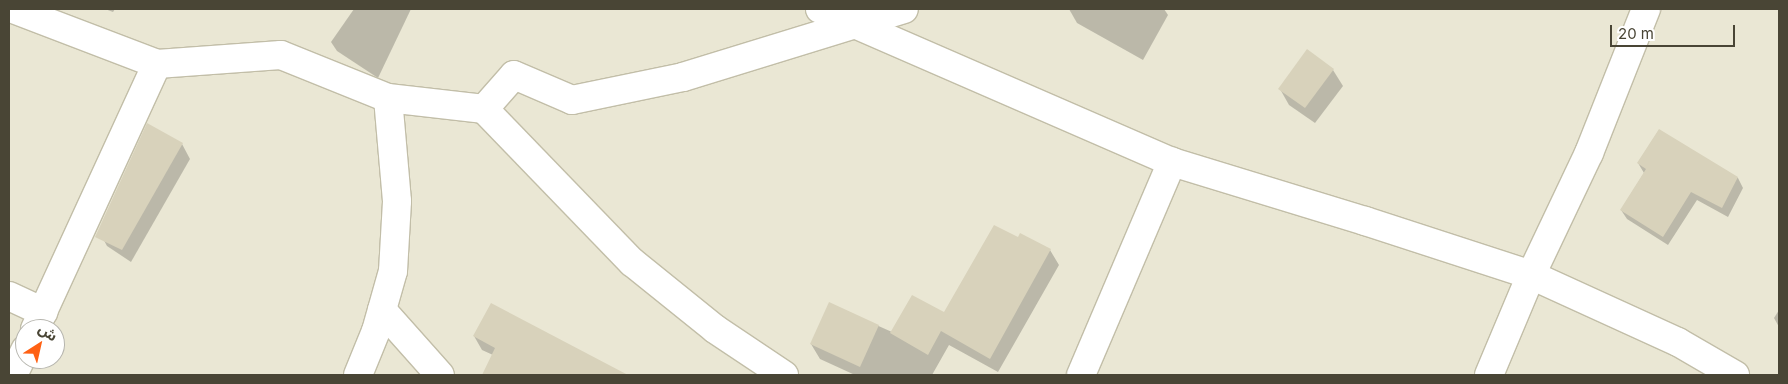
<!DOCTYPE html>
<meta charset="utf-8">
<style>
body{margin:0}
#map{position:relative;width:1788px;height:384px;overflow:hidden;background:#f5f3e7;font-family:Inter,"Noto Sans Arabic",sans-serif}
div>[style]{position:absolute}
.residential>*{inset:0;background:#eae7d4}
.shadow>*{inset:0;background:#0003}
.building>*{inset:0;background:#d8d2bb}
.roads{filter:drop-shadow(1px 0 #c2bea8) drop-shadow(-1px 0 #c2bea8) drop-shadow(0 1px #c2bea8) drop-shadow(0 -1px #c2bea8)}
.minor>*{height:28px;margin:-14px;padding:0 14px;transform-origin:14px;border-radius:14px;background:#fff}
span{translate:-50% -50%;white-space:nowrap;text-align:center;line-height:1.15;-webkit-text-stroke:4.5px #fff;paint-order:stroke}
.frame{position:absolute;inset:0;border:10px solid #494535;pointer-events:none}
.north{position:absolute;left:15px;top:319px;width:50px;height:50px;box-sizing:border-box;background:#fff;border:1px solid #b6b5ae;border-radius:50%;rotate:35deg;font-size:14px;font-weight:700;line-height:20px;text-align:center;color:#494535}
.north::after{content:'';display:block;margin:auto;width:18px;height:22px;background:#ff6114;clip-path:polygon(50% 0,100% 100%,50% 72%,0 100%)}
.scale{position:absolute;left:1610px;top:25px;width:125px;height:22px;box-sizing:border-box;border:2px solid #494535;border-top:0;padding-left:6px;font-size:15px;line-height:18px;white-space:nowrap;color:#494535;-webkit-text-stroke:4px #fff;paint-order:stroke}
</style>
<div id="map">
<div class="residential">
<i style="clip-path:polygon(evenodd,9px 9px,1779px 9px,1779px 375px,9px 375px,9px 9px,25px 329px,55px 329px,55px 359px,25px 359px,25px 329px)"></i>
</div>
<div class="shadow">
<i style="clip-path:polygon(105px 9px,115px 9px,113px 12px)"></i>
<i style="clip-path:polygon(354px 9px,411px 9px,378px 78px,337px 51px,331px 42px)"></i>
<i style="clip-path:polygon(1069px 9px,1164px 9px,1168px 15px,1143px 60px,1077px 23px)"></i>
<i style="clip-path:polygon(1307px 51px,1333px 70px,1343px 86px,1315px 123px,1289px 105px,1280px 89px)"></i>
<i style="clip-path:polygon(1659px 130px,1738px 178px,1743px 188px,1728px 217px,1697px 200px,1668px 245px,1627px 219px,1621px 210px,1644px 173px,1638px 163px)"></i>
<i style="clip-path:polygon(182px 144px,190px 159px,131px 262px,107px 246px,99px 231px)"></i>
<i style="clip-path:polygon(1019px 239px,1050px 250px,1059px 265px,998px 372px,949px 345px,932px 375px,855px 375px,820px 359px,811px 344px,829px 304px,892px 332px,945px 314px)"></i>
<i style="clip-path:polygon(1779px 310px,1779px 327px,1774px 318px)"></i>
<i style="clip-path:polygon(474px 336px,619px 372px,621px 375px,483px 375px,493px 355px,482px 350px)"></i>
</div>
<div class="building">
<i style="clip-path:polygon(1307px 49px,1334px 69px,1305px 108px,1278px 89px)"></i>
<i style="clip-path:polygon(147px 123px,183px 143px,122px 250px,95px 237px)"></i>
<i style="clip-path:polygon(1659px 129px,1738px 177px,1722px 208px,1691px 192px,1663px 237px,1620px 210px,1646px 169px,1637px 163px)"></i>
<i style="clip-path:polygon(994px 225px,1018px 237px,1020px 233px,1051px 249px,990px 359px,941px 331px,928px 355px,890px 333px,912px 295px,944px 312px)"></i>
<i style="clip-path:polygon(829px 302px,879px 325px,860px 367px,810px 344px)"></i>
<i style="clip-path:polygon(491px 303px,628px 375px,482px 375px,495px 348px,473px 336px)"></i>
</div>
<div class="roads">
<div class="minor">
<i style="left:13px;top:9px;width:154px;rotate:20.9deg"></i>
<i style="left:157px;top:64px;width:124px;rotate:-4.2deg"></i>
<i style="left:281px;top:55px;width:115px;rotate:21.9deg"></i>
<i style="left:388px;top:98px;width:97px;rotate:6.5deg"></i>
<i style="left:484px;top:109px;width:45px;rotate:-48.6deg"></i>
<i style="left:514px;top:75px;width:63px;rotate:23.3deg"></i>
<i style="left:572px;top:100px;width:113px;rotate:-11.7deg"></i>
<i style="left:683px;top:77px;width:231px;rotate:-17.1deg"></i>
<i style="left:820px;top:9px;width:384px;rotate:23.5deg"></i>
<i style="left:1172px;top:162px;width:202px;rotate:17deg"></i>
<i style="left:1365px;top:221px;width:175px;rotate:18deg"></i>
<i style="left:1531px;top:275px;width:162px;rotate:24.5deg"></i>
<i style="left:1678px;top:342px;width:66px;rotate:30.1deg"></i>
<i style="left:484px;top:109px;width:213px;rotate:46deg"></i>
<i style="left:632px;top:262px;width:107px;rotate:38.9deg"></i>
<i style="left:715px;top:329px;width:83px;rotate:33.7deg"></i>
<i style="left:9px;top:296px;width:38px;rotate:25deg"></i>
<i style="left:382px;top:310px;width:87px;rotate:48.3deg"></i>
<i style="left:35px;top:329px;width:292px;rotate:-65.3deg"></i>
<i style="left:13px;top:375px;width:28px;rotate:-64deg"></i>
<i style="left:358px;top:375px;width:48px;rotate:-67.8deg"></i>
<i style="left:376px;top:331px;width:62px;rotate:-74.2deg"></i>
<i style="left:393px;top:271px;width:70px;rotate:-86.7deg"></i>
<i style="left:397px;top:201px;width:103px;rotate:-95deg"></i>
<i style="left:1081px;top:375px;width:232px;rotate:-66.9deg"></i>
<i style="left:1489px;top:375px;width:108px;rotate:-67.2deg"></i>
<i style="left:1531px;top:275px;width:135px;rotate:-64.6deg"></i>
<i style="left:1589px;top:153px;width:155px;rotate:-68.4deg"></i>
</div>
</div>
<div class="frame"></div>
<div class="north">ش</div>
<div class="scale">20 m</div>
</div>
